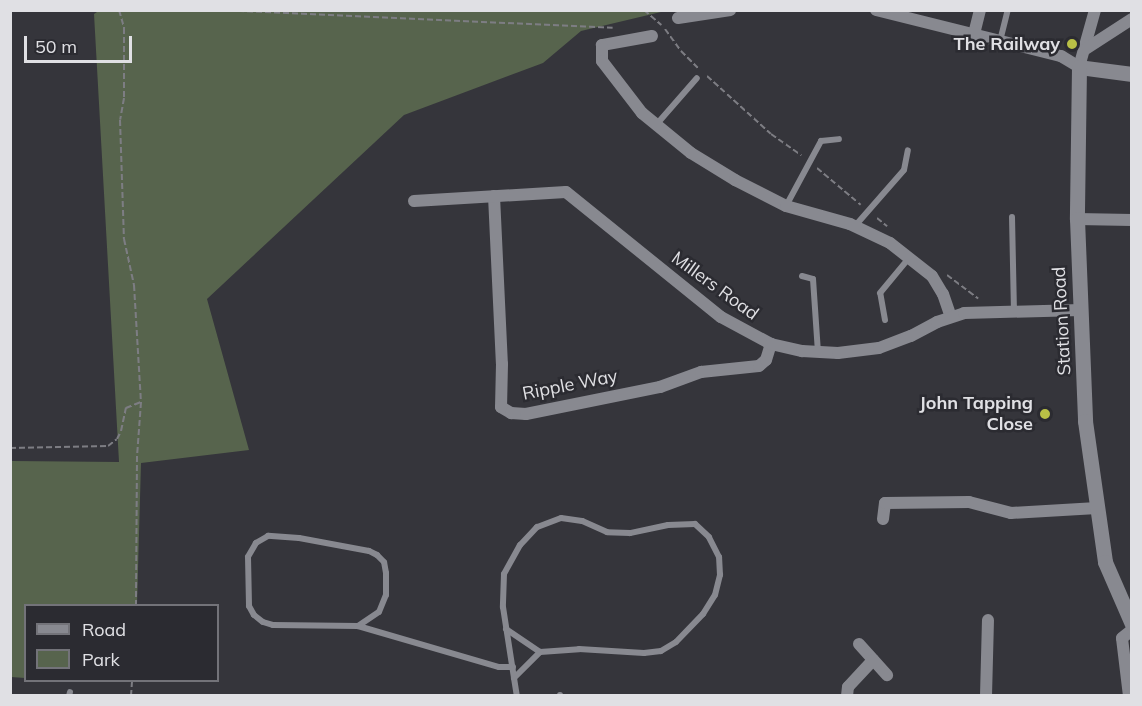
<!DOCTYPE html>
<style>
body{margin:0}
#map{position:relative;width:1142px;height:706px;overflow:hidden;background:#35353b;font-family:Mulish,sans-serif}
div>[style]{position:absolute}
.green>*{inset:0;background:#57644d}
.path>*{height:2px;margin-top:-1px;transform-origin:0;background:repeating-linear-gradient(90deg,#7d7d83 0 6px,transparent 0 9px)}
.lane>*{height:6px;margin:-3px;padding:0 3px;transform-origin:3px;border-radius:3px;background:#888990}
.street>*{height:12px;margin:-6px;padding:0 6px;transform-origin:6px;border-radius:6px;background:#888990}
.secondary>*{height:15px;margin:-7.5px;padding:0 7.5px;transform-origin:7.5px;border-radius:7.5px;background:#888990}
.dots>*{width:16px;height:16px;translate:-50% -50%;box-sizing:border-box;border:3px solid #2b2b31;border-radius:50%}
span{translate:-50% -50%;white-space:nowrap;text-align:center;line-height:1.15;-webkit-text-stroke:5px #2b2b31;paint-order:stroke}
.poi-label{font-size:18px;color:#e0e0e4;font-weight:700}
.right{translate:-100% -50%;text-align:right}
.street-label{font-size:18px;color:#e0e0e4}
.frame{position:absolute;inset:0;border:12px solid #e0e0e4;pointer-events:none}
.legend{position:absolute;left:24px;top:604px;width:195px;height:78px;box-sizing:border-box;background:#2b2b31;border:2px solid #737379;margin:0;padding:8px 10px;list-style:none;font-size:18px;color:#e0e0e4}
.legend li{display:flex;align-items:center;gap:12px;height:30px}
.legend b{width:30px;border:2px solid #737379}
.scale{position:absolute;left:24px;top:36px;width:108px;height:27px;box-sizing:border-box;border:3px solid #e0e0e4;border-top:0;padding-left:8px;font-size:18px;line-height:21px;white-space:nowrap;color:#e0e0e4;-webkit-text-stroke:4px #2b2b31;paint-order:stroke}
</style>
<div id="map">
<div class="green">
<i style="clip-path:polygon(100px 10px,661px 12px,581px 31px,543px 63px,404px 115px,207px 299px,249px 450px,141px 463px,137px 605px,26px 606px,25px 678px,11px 677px,11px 461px,119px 462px,94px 14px)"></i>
</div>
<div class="path">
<i style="left:119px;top:10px;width:19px;rotate:74deg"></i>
<i style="left:124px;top:28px;width:70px;rotate:90deg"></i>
<i style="left:124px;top:98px;width:22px;rotate:100deg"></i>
<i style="left:120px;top:120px;width:119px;rotate:88.1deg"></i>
<i style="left:124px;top:239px;width:47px;rotate:77.7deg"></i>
<i style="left:134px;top:285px;width:117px;rotate:86.6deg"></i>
<i style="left:141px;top:402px;width:54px;rotate:94.2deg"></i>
<i style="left:137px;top:456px;width:150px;rotate:90.4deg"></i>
<i style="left:220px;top:10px;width:393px;rotate:2.6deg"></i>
<i style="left:644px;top:10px;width:23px;rotate:41deg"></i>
<i style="left:665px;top:29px;width:27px;rotate:54deg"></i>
<i style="left:681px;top:51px;width:24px;rotate:45deg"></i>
<i style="left:707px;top:76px;width:86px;rotate:42.2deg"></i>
<i style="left:771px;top:134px;width:37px;rotate:35deg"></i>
<i style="left:817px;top:168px;width:57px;rotate:40.1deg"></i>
<i style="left:877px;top:218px;width:13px;rotate:39deg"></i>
<i style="left:947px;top:275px;width:39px;rotate:37deg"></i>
<i style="left:10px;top:448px;width:98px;rotate:-1.2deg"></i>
<i style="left:108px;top:446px;width:11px;rotate:-38deg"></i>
<i style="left:117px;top:439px;width:9px;rotate:-63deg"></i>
<i style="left:121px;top:431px;width:24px;rotate:-78deg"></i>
<i style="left:126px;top:408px;width:16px;rotate:-22deg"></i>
<i style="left:131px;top:696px;width:16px;rotate:-86deg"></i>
</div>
<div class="lane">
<i style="left:1000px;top:41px;width:32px;rotate:-76deg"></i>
<i style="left:656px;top:125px;width:62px;rotate:-48.9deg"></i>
<i style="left:786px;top:206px;width:74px;rotate:-61.7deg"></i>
<i style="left:821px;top:141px;width:18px;rotate:-6deg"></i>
<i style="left:1012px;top:217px;width:94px;rotate:88.8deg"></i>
<i style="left:855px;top:226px;width:74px;rotate:-48.8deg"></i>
<i style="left:904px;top:170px;width:20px;rotate:-79deg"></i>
<i style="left:802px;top:276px;width:11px;rotate:15deg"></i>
<i style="left:813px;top:279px;width:73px;rotate:86.1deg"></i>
<i style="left:885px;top:320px;width:27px;rotate:-100deg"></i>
<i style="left:880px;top:293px;width:45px;rotate:-50.4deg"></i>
<i style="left:358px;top:626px;width:25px;rotate:-34deg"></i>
<i style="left:379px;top:612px;width:18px;rotate:-68deg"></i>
<i style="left:386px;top:595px;width:22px;rotate:-90deg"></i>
<i style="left:386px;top:573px;width:11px;rotate:-100deg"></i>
<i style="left:384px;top:562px;width:10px;rotate:-135deg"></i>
<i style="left:377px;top:555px;width:9px;rotate:-153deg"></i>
<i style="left:369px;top:551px;width:71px;rotate:-169.5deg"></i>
<i style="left:299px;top:538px;width:31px;rotate:-176deg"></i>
<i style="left:268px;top:536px;width:14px;rotate:150deg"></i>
<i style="left:256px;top:543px;width:16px;rotate:120deg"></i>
<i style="left:248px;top:557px;width:49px;rotate:88.8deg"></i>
<i style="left:249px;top:606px;width:10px;rotate:61deg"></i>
<i style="left:254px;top:615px;width:11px;rotate:38deg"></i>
<i style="left:263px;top:622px;width:10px;rotate:17deg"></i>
<i style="left:273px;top:625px;width:85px;rotate:0.7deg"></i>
<i style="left:358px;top:626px;width:147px;rotate:16.2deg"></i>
<i style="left:499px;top:667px;width:14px"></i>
<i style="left:506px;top:629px;width:41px;rotate:34.1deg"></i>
<i style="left:540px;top:652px;width:39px;rotate:-4deg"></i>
<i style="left:579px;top:649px;width:65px;rotate:3.5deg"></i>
<i style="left:644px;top:653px;width:17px;rotate:-7deg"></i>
<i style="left:661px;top:651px;width:17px;rotate:-31deg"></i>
<i style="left:676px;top:642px;width:39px;rotate:-46deg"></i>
<i style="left:703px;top:614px;width:22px;rotate:-58deg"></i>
<i style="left:715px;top:595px;width:21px;rotate:-76deg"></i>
<i style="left:720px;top:575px;width:18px;rotate:-93deg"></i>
<i style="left:719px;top:557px;width:22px;rotate:-117deg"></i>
<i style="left:709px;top:537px;width:19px;rotate:-137deg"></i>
<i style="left:695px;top:524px;width:27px;rotate:178deg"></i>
<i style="left:668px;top:525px;width:39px;rotate:168deg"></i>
<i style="left:630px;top:533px;width:23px;rotate:-178deg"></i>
<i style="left:607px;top:532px;width:27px;rotate:-156deg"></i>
<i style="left:582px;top:521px;width:21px;rotate:-172deg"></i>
<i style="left:561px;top:518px;width:26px;rotate:159deg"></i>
<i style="left:537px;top:527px;width:25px;rotate:133deg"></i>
<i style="left:520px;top:545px;width:33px;rotate:119deg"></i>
<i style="left:504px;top:574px;width:33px;rotate:92deg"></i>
<i style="left:503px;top:607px;width:72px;rotate:81.2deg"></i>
<i style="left:514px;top:678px;width:18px;rotate:81deg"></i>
<i style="left:514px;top:678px;width:37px;rotate:-45deg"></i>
<i style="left:69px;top:696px;width:4px;rotate:-76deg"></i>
<i style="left:560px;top:696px;width:1px;rotate:-90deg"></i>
</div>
<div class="street">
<i style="left:876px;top:10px;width:191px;rotate:14deg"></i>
<i style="left:1061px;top:56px;width:21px;rotate:31deg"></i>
<i style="left:1079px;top:67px;width:59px;rotate:-74.3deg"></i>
<i style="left:678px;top:18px;width:53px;rotate:-8.7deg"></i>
<i style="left:974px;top:34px;width:25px;rotate:-76deg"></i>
<i style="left:652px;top:36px;width:51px;rotate:169.8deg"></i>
<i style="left:602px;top:45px;width:16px;rotate:90deg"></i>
<i style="left:602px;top:61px;width:66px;rotate:52.4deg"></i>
<i style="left:642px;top:113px;width:63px;rotate:39.2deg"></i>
<i style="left:691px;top:153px;width:52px;rotate:31.5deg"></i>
<i style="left:735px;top:180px;width:57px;rotate:27deg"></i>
<i style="left:786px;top:206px;width:66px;rotate:15.7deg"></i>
<i style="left:850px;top:224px;width:44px;rotate:25.4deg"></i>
<i style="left:890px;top:243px;width:53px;rotate:38.2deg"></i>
<i style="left:932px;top:276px;width:21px;rotate:59deg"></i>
<i style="left:943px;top:294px;width:24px;rotate:71deg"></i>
<i style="left:1084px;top:50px;width:57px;rotate:-32.9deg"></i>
<i style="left:494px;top:196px;width:168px;rotate:87.3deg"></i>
<i style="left:502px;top:364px;width:43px;rotate:91.3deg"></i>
<i style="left:501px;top:407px;width:12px;rotate:31deg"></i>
<i style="left:511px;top:413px;width:15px;rotate:4deg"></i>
<i style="left:526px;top:414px;width:137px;rotate:-11.4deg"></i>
<i style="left:660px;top:387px;width:44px;rotate:-20.1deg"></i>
<i style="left:701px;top:372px;width:58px;rotate:-5.9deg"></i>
<i style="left:759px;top:366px;width:9px;rotate:-41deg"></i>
<i style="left:766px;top:360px;width:17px;rotate:-73deg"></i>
<i style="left:414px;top:201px;width:152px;rotate:-3.4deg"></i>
<i style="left:566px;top:192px;width:199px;rotate:38.9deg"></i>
<i style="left:721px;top:317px;width:57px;rotate:28.4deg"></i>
<i style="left:771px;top:344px;width:32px;rotate:13deg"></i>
<i style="left:802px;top:351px;width:36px;rotate:3deg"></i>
<i style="left:838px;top:353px;width:41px;rotate:-7deg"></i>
<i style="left:879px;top:348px;width:34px;rotate:-21deg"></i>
<i style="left:911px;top:336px;width:30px;rotate:-28deg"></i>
<i style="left:937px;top:322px;width:28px;rotate:-18deg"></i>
<i style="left:964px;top:313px;width:117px;rotate:-1.5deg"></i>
<i style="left:1077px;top:219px;width:55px;rotate:1deg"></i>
<i style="left:883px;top:519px;width:16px;rotate:-83deg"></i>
<i style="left:885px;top:503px;width:84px;rotate:-0.7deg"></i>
<i style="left:969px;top:502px;width:43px;rotate:14.7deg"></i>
<i style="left:1011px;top:513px;width:86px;rotate:-3.3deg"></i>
<i style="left:859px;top:644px;width:42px;rotate:47.9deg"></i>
<i style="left:847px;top:696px;width:9px;rotate:-84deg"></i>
<i style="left:848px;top:687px;width:37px;rotate:-47deg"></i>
<i style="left:986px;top:696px;width:76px;rotate:-88.5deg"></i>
<i style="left:1129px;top:696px;width:58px;rotate:-96.9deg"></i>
<i style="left:1122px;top:638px;width:13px;rotate:-39deg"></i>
</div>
<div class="secondary">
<i style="left:1132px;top:74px;width:53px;rotate:-172.5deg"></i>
<i style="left:1079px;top:67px;width:152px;rotate:90.8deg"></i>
<i style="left:1077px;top:219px;width:202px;rotate:87.7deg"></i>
<i style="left:1085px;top:421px;width:142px;rotate:81.9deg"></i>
<i style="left:1105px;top:562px;width:68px;rotate:66.5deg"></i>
</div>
<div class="dots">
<i style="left:1072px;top:44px;background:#b9c046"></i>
<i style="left:1045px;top:414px;background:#b9c046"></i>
</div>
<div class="poi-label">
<span class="right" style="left:1060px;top:44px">The Railway</span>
<span class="right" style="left:1033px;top:414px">John Tapping<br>Close</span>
</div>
<div class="street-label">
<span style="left:715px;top:286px;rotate:36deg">Millers Road</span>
<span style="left:1062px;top:321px;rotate:-93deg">Station Road</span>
<span style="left:570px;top:385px;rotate:-11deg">Ripple Way</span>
</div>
<div class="frame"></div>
<ul class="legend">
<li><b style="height:8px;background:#888990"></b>Road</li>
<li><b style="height:16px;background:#57644d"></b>Park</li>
</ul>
<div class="scale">50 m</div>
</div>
